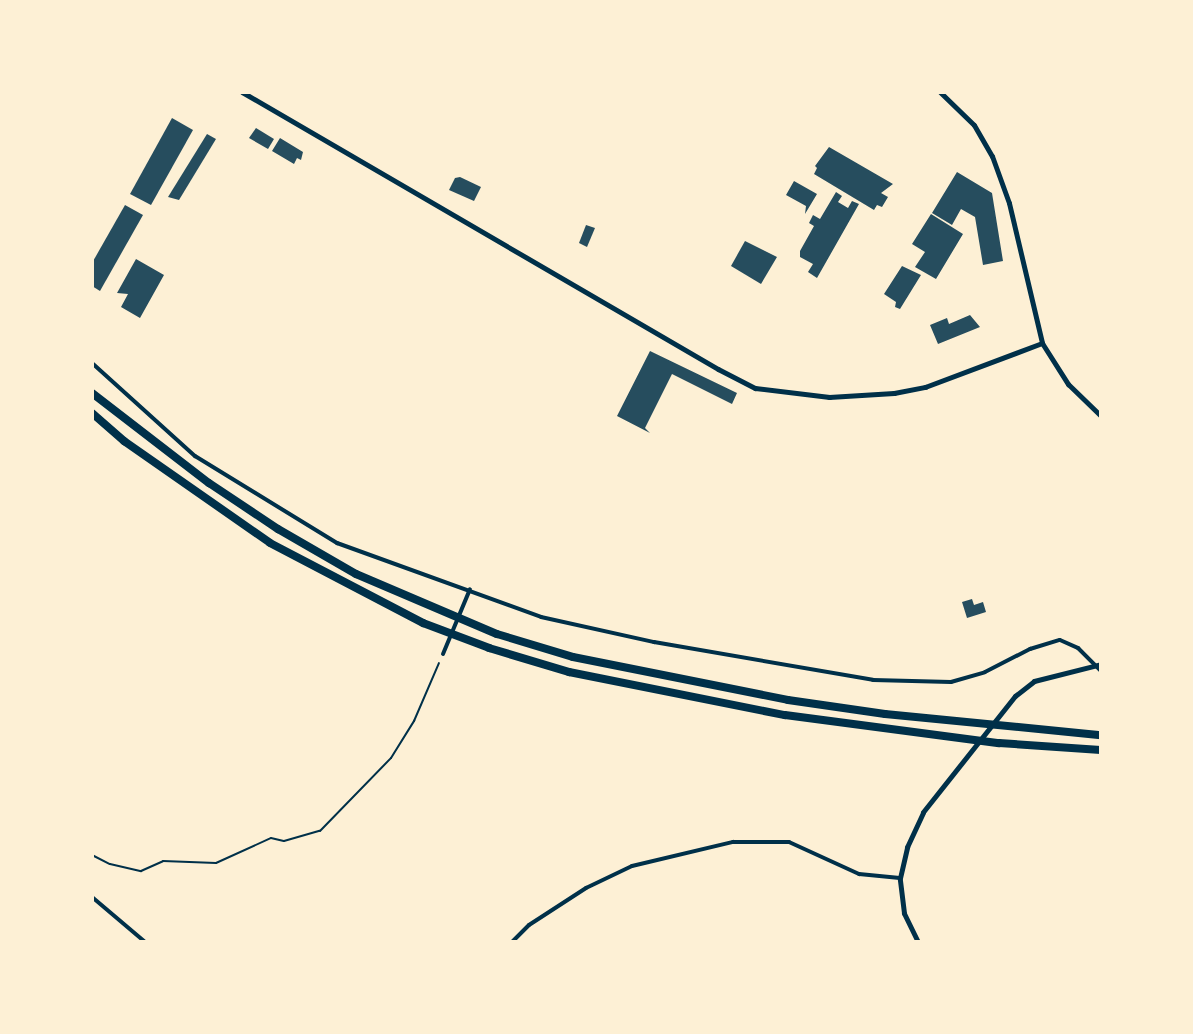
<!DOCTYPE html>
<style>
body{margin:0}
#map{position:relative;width:1193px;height:1034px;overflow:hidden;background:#fdf0d5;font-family:"Archivo Narrow",sans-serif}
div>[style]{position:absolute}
.building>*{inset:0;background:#264d5e}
.path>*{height:2px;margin:-1px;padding:0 1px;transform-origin:1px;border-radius:1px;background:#003049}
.minor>*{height:4px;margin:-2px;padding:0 2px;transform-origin:2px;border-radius:2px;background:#003049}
.tertiary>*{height:5px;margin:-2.5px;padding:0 2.5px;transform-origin:2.5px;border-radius:2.5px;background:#003049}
.motorway>*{height:8px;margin:-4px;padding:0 4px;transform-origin:4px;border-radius:4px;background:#003049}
span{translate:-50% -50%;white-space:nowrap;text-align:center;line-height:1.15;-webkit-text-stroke:6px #fdf0d5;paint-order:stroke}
.frame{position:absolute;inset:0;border:94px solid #fdf0d5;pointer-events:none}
</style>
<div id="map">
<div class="building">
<i style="clip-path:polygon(172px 118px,193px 130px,151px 205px,130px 194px)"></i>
<i style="clip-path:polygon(256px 128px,274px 139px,268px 149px,249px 138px)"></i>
<i style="clip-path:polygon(207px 134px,216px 139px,179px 200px,168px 197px)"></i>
<i style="clip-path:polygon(280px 138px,303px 152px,301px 160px,297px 158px,294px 164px,272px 151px)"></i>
<i style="clip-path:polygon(829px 147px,893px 184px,881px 193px,888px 197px,882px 207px,877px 205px,874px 210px,814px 174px,817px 168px,815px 166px)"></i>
<i style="clip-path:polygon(957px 172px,992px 193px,1003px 261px,983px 265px,975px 217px,961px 209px,952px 225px,932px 213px)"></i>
<i style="clip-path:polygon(460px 177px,481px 187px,474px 201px,449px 190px,455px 178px)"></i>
<i style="clip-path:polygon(794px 181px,817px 194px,805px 214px,806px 206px,786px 195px)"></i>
<i style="clip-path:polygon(836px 192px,842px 196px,838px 202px,848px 208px,852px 201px,859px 204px,817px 278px,808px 272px,813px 264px,800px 257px,800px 251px,814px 226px,809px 223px,813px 215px,820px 219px)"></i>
<i style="clip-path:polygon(125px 205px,143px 215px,100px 291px,92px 286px,92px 263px)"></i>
<i style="clip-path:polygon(931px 214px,963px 234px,936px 279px,915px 267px,925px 252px,912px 244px)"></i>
<i style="clip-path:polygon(586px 225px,595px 228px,587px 247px,579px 243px)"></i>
<i style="clip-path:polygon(745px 241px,777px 257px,761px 284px,731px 266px)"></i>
<i style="clip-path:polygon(136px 259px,164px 275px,140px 318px,121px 307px,128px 294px,117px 293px)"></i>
<i style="clip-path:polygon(902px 266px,921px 275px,900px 309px,895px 307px,896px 302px,884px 294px)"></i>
<i style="clip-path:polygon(970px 315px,980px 327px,938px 344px,930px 325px,947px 318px,949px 324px)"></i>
<i style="clip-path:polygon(650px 351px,737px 393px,732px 404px,672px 374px,645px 428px,650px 433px,617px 416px)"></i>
<i style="clip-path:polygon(972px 599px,974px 605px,983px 602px,986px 612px,967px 618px,962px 602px)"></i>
</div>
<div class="path">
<i style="left:92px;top:855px;width:20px;rotate:27deg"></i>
<i style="left:110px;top:864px;width:32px;rotate:13deg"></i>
<i style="left:141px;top:871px;width:24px;rotate:-24deg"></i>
<i style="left:163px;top:861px;width:53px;rotate:2.2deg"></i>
<i style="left:216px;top:863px;width:60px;rotate:-24.4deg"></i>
<i style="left:271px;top:838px;width:13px;rotate:13deg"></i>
<i style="left:284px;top:841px;width:37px;rotate:-16deg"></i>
<i style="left:320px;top:831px;width:102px;rotate:-45.8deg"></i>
<i style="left:391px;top:758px;width:44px;rotate:-58.1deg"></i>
<i style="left:414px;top:721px;width:63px;rotate:-66.7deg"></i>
</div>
<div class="minor">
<i style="left:92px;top:363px;width:139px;rotate:42.1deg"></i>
<i style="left:195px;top:456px;width:167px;rotate:31.5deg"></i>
<i style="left:337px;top:543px;width:217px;rotate:19.9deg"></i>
<i style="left:541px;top:617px;width:116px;rotate:12.5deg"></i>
<i style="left:654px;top:642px;width:222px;rotate:9.8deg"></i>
<i style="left:873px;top:680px;width:78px;rotate:1.5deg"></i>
<i style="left:951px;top:682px;width:35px;rotate:-16deg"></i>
<i style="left:985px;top:672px;width:51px;rotate:-27.1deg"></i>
<i style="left:1030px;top:649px;width:31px;rotate:-17deg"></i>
<i style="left:1060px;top:640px;width:20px;rotate:24deg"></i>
<i style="left:1078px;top:648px;width:33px;rotate:45deg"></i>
<i style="left:443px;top:654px;width:70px;rotate:-67.4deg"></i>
<i style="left:92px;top:897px;width:70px;rotate:40.3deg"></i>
<i style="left:512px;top:942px;width:24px;rotate:-45deg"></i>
<i style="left:529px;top:925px;width:68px;rotate:-33deg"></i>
<i style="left:586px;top:888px;width:51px;rotate:-25.6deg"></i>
<i style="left:632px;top:866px;width:104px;rotate:-13.4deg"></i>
<i style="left:733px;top:842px;width:56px"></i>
<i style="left:789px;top:842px;width:77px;rotate:24.6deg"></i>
<i style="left:859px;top:874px;width:41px;rotate:5.6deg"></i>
</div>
<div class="tertiary">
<i style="left:242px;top:92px;width:551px;rotate:30.2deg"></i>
<i style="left:718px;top:369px;width:42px;rotate:27.2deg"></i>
<i style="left:755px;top:388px;width:75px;rotate:6.9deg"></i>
<i style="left:829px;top:397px;width:65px;rotate:-3.5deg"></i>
<i style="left:894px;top:393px;width:32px;rotate:-11deg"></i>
<i style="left:925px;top:387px;width:125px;rotate:-20.6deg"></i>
<i style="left:940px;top:92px;width:47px;rotate:44.1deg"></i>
<i style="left:974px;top:125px;width:36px;rotate:60deg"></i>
<i style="left:992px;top:156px;width:50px;rotate:70.1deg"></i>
<i style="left:1009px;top:203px;width:144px;rotate:76.7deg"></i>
<i style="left:1042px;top:343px;width:49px;rotate:57.6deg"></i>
<i style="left:1068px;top:384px;width:46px;rotate:44.1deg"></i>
<i style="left:918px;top:942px;width:32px;rotate:-116deg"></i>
<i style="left:904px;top:913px;width:35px;rotate:-97deg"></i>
<i style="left:900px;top:878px;width:32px;rotate:-77deg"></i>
<i style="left:907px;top:847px;width:38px;rotate:-65deg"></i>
<i style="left:923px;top:812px;width:148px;rotate:-51.6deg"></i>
<i style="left:1015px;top:696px;width:24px;rotate:-38deg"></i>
<i style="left:1034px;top:681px;width:69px;rotate:-14.2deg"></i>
</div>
<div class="motorway">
<i style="left:92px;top:393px;width:148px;rotate:37.6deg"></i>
<i style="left:209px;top:483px;width:83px;rotate:33.7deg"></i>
<i style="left:278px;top:529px;width:90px;rotate:30deg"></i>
<i style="left:356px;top:574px;width:153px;rotate:23.1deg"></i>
<i style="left:497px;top:634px;width:79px;rotate:16.8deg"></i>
<i style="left:573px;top:657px;width:219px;rotate:11.3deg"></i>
<i style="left:788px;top:700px;width:98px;rotate:8.2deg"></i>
<i style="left:885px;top:714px;width:217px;rotate:5.6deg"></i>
<i style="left:92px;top:413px;width:43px;rotate:41.2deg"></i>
<i style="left:124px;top:441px;width:178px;rotate:34.9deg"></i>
<i style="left:270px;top:543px;width:173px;rotate:27.6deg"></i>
<i style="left:423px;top:623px;width:71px;rotate:20.7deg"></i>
<i style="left:489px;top:648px;width:84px;rotate:16.7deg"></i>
<i style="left:569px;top:672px;width:220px;rotate:11.3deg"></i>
<i style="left:785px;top:715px;width:216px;rotate:7.5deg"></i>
<i style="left:999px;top:743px;width:102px;rotate:3.9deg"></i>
</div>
<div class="frame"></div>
</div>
